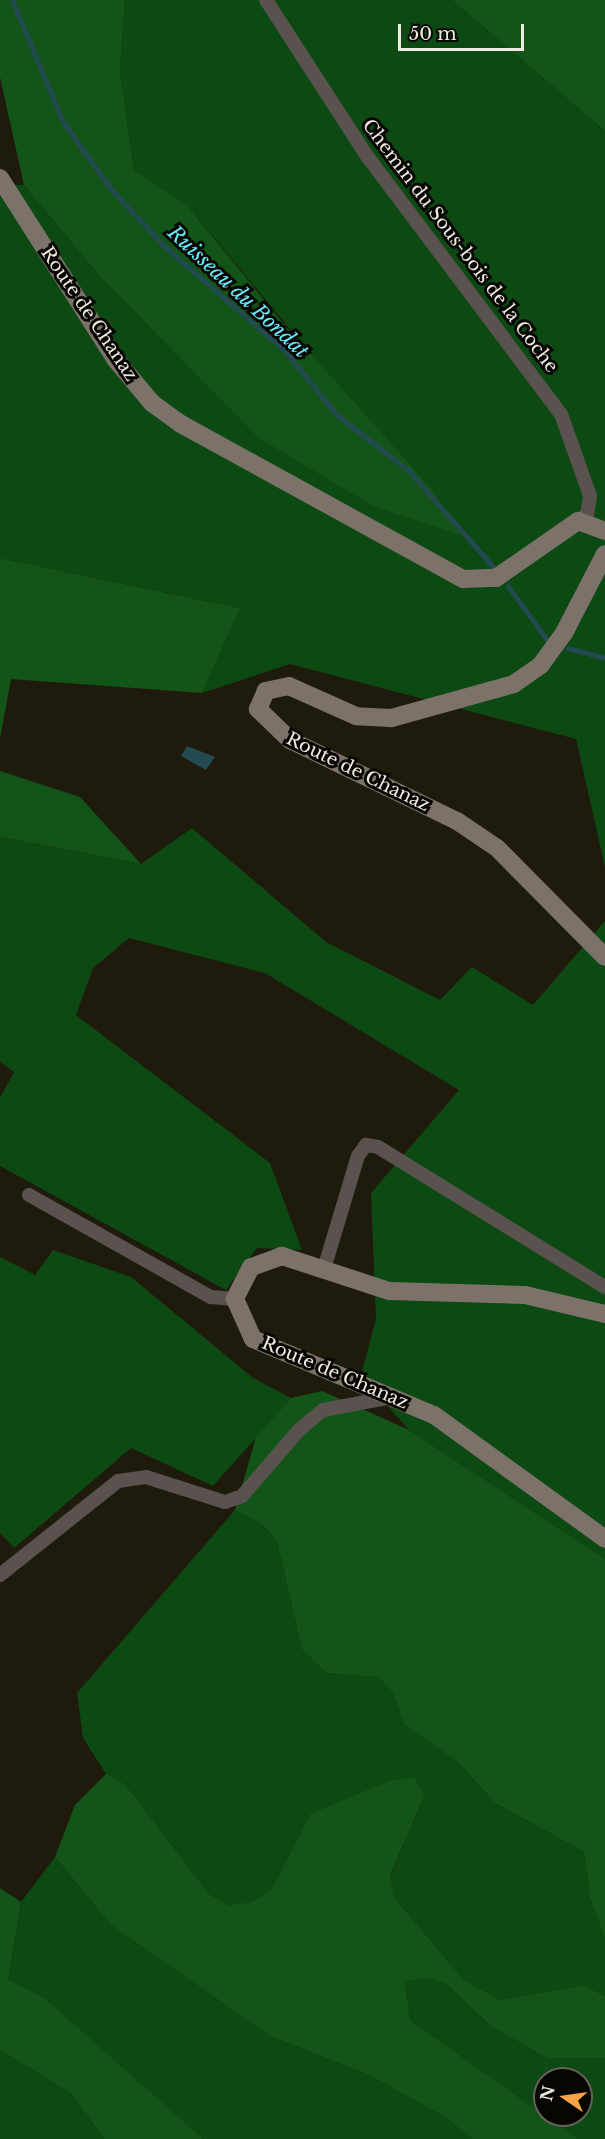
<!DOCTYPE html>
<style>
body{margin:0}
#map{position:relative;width:605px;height:2139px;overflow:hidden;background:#1f1b0c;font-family:"Libre Baskerville",serif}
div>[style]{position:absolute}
.green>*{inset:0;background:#0d4912}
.forest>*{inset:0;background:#135518}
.water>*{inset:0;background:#234a50}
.stream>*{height:5px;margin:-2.5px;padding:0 2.5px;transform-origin:2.5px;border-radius:2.5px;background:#234a50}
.street>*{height:14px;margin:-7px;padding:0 7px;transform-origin:7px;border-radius:7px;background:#5a524e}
.secondary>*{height:18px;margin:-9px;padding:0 9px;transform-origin:9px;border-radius:9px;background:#7d726a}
span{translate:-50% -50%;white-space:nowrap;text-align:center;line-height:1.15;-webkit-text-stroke:6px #080602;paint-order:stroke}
.street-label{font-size:18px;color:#eeebe1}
.water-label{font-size:20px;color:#69e9f9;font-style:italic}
.north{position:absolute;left:533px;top:2067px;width:60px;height:60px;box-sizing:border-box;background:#080602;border:2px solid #64625b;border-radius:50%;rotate:283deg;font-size:16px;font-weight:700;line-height:24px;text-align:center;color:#eeebe1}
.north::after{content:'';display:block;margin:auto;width:21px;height:27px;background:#f5a346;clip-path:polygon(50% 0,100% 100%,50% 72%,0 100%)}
.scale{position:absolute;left:398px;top:24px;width:126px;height:27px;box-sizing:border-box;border:3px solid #eeebe1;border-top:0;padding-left:8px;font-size:18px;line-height:21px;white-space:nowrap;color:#eeebe1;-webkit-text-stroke:4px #080602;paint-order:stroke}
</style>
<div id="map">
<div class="green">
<i style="clip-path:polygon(125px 0,452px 0,605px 131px,605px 867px,576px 739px,290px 664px,202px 693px,240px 608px,0 558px,0 184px,24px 185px,97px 273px,462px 535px,431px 488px,324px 370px,186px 204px,134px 170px,120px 70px)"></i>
<i style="clip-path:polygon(192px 828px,326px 942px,440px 1000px,472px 967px,533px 1005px,605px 921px,605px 1559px,409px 1430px,361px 1375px,376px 1319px,371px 1193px,459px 1090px,265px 973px,129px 938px,93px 968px,76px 1015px,270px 1163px,302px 1250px,257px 1248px,226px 1290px,0 1166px,0 1098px,14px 1072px,0 1062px,0 837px,141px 864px)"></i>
<i style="clip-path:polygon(53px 1250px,131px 1277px,253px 1378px,291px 1398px,213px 1486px,131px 1448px,14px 1548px,0 1533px,0 1257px,35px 1275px)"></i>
<i style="clip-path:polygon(235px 1510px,263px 1525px,277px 1542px,302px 1650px,327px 1673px,379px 1676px,393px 1693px,404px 1725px,458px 1762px,495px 1803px,584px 1852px,590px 1898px,605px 1939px,605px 1996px,583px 1985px,500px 2000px,463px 1979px,394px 1897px,390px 1877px,424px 1797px,310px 1814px,271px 1890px,251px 1902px,229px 1905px,209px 1894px,125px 1784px,106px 1774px,83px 1738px,77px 1693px)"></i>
<i style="clip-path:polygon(55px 1857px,111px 1925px,270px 2036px,369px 2075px,445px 2117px,472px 2139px,203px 2139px,8px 1980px,21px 1902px)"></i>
<i style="clip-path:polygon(evenodd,426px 1978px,446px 1984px,492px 2027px,547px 2058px,605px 2058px,605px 2139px,578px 2139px,410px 2020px,405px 1980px,426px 1978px,545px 2079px,581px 2079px,581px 2115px,545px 2115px,545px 2079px)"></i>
<i style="clip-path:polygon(0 2050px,72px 2094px,104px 2139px,0 2139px)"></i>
</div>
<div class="forest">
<i style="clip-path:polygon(0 0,125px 0,120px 70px,134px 170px,186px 204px,283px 323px,431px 488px,463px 536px,375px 507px,259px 438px,97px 273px,24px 185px,0 77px)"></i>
<i style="clip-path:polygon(452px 0,605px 0,605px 131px)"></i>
<i style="clip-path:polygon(0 558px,172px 594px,240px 608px,202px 693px,11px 679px,0 738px)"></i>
<i style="clip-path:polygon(0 771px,80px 797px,141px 864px,0 837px)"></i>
<i style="clip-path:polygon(322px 1391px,409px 1430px,605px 1559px,605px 1939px,590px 1898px,584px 1852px,495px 1803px,458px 1762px,404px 1725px,393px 1693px,379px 1677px,327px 1673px,302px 1650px,277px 1542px,263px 1525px,235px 1510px,256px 1437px,291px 1398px)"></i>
<i style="clip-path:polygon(106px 1774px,125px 1784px,209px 1894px,229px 1905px,251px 1902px,271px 1890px,310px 1814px,392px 1780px,415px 1778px,424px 1797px,390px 1876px,394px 1897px,463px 1979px,500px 2000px,583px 1985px,605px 1996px,605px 2058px,547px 2058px,492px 2027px,446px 1984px,426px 1978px,405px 1981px,410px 2020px,578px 2139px,472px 2139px,445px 2117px,369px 2075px,270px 2036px,111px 1925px,55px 1857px,75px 1805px)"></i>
<i style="clip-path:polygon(0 1888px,21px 1902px,8px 1980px,44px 1998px,203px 2139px,104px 2139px,72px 2094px,0 2050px)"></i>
</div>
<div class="water">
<i style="clip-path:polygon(187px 746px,215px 757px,206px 770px,181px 756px)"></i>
</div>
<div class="stream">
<i style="left:12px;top:0;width:132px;rotate:67.3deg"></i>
<i style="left:63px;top:122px;width:82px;rotate:54.4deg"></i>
<i style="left:111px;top:189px;width:78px;rotate:47.1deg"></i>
<i style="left:164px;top:246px;width:159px;rotate:40.9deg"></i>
<i style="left:284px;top:350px;width:84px;rotate:50.8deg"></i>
<i style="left:337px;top:415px;width:90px;rotate:37.8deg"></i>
<i style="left:408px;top:470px;width:130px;rotate:48.7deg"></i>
<i style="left:508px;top:586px;width:67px;rotate:54.2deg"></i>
<i style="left:568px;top:648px;width:38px;rotate:15deg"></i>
</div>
<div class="street">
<i style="left:266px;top:0;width:186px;rotate:57.1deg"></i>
<i style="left:367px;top:156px;width:323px;rotate:53.1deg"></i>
<i style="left:561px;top:414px;width:87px;rotate:70.5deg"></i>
<i style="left:590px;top:496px;width:18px;rotate:99deg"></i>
<i style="left:587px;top:514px;width:11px;rotate:142deg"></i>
<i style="left:29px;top:1195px;width:209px;rotate:29.3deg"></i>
<i style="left:211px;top:1297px;width:24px;rotate:5deg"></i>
<i style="left:324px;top:1269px;width:118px;rotate:-73.3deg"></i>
<i style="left:358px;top:1156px;width:14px;rotate:-54deg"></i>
<i style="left:366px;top:1145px;width:12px;rotate:9deg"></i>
<i style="left:378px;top:1147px;width:267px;rotate:31.7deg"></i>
<i style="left:0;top:1575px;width:151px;rotate:-38.5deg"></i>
<i style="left:118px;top:1481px;width:28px;rotate:-8deg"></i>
<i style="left:146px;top:1477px;width:83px;rotate:17.6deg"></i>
<i style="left:225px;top:1502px;width:18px;rotate:-19deg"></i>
<i style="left:242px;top:1496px;width:87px;rotate:-49.2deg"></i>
<i style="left:299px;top:1430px;width:31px;rotate:-40deg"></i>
<i style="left:323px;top:1410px;width:70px;rotate:-10.7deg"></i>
</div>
<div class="secondary">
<i style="left:0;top:178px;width:216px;rotate:57.5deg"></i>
<i style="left:116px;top:360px;width:56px;rotate:50.1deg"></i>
<i style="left:152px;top:403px;width:36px;rotate:36deg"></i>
<i style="left:181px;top:424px;width:322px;rotate:28.8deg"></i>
<i style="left:463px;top:579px;width:33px;rotate:-2deg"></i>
<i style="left:496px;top:578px;width:100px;rotate:-34.8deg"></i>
<i style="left:578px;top:521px;width:29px;rotate:20deg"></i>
<i style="left:605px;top:554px;width:89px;rotate:117.4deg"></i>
<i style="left:564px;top:633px;width:39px;rotate:126deg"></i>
<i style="left:541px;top:665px;width:33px;rotate:145deg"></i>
<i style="left:514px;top:684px;width:128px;rotate:164.5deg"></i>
<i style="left:391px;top:718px;width:35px;rotate:-177deg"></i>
<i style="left:356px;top:716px;width:73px;rotate:-155.9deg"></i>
<i style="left:289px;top:686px;width:24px;rotate:168deg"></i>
<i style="left:266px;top:691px;width:20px;rotate:114deg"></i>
<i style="left:258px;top:709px;width:45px;rotate:44.1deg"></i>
<i style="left:290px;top:740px;width:186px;rotate:25.9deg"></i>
<i style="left:457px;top:821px;width:48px;rotate:34deg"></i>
<i style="left:497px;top:848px;width:153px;rotate:45.3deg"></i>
<i style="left:605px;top:1314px;width:82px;rotate:-166.6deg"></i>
<i style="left:525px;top:1295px;width:136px;rotate:-178.3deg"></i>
<i style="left:389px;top:1291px;width:113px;rotate:-161.9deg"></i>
<i style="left:282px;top:1256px;width:33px;rotate:160deg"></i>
<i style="left:251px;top:1267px;width:36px;rotate:117deg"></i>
<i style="left:235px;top:1299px;width:44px;rotate:65.8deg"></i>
<i style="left:253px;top:1339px;width:196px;rotate:22.8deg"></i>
<i style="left:434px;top:1415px;width:211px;rotate:35.9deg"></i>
</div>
<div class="street-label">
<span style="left:460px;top:246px;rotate:53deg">Chemin du Sous-bois de la Coche</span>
<span style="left:89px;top:314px;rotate:56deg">Route de Chanaz</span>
<span style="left:358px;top:772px;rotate:26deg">Route de Chanaz</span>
<span style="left:335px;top:1373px;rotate:23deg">Route de Chanaz</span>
</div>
<div class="water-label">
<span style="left:238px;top:292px;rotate:43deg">Ruisseau du Bondat</span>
</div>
<div class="north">N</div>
<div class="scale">50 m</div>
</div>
